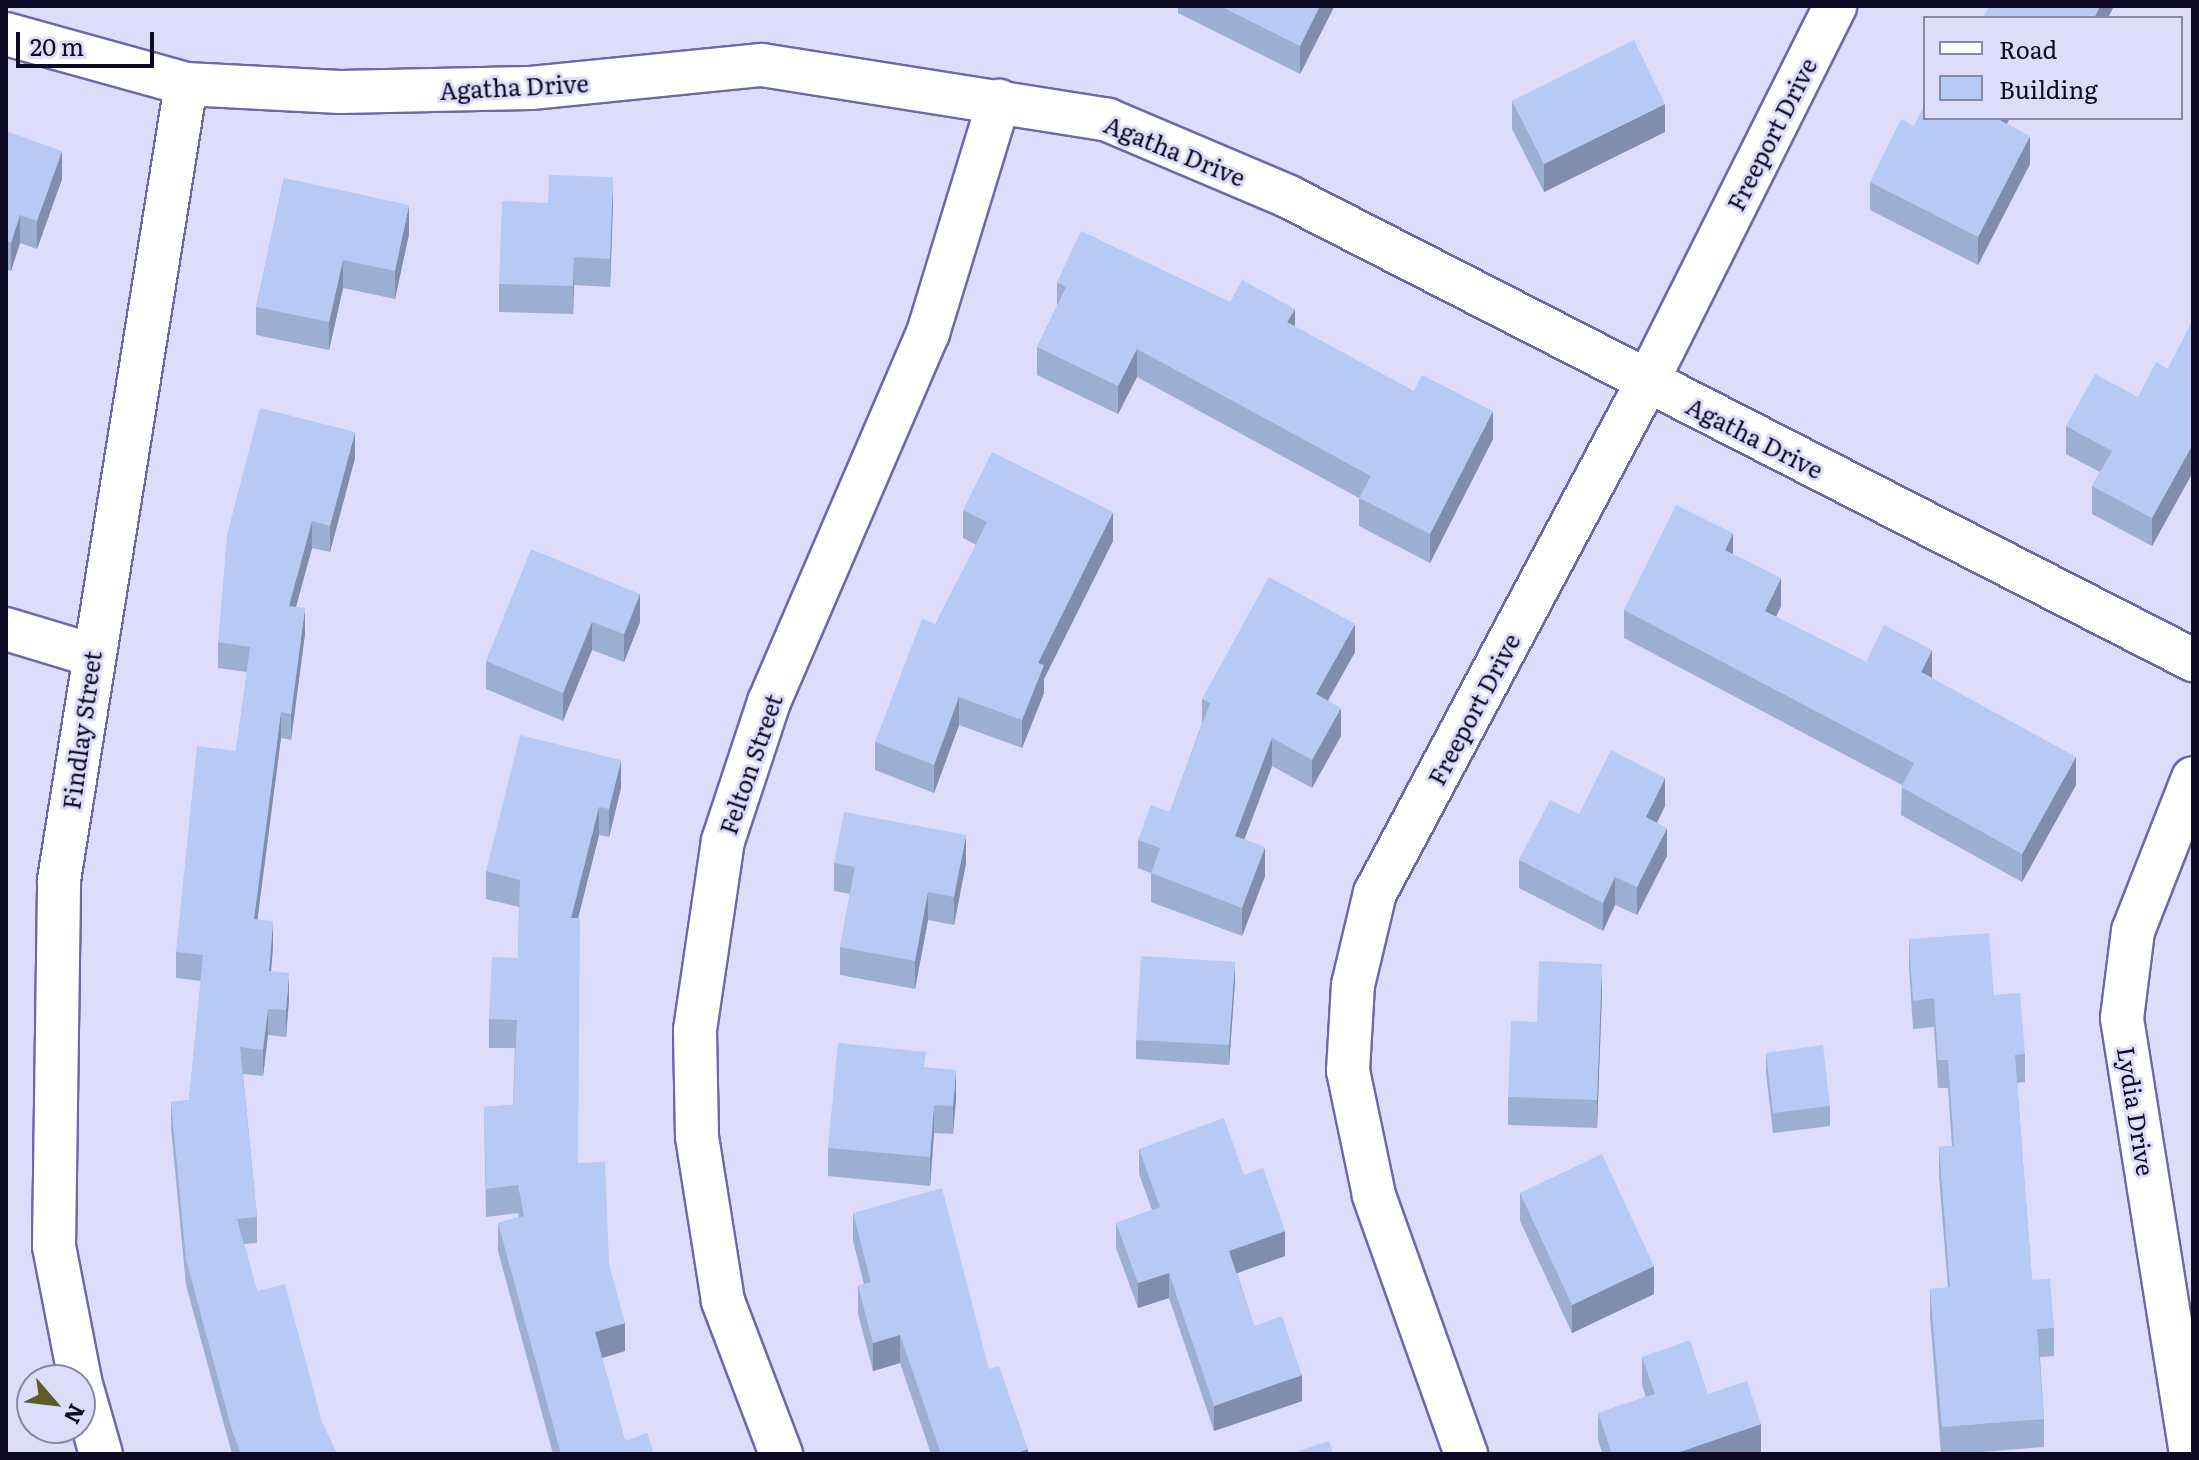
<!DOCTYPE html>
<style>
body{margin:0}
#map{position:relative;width:2199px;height:1460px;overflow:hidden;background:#dddcfb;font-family:Literata,serif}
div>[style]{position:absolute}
.roads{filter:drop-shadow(2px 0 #6d67ac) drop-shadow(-2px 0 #6d67ac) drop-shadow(0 2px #6d67ac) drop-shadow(0 -2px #6d67ac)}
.minor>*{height:42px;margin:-21px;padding:0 21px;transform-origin:21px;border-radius:21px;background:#fff}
.wall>*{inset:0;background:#9daed3}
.shaded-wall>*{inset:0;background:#808dac}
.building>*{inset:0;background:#b7caf5}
span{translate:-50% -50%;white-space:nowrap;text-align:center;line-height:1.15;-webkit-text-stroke:6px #dddcfb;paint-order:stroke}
.street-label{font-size:24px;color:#0d0823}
.frame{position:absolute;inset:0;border:8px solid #0d0823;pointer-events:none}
.legend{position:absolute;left:1923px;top:16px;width:260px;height:104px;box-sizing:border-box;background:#dddcfb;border:2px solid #8a87a5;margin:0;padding:10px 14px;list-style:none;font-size:24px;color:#0d0823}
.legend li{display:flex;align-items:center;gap:16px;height:40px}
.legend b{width:40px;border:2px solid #8a87a5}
.north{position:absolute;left:16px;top:1364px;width:80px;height:80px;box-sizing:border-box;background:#dddcfb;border:2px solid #8a87a5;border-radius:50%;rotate:118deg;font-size:22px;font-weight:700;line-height:32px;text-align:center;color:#0d0823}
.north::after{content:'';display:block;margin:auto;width:28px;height:36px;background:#5d5b27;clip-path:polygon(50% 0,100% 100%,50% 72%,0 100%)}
.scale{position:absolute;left:16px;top:32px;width:138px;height:36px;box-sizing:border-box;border:4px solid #0d0823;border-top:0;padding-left:10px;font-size:24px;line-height:28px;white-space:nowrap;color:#0d0823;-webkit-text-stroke:6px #dddcfb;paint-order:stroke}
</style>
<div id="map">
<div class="roads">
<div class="minor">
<i style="left:6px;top:34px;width:187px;rotate:15.5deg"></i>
<i style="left:186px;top:84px;width:154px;rotate:3deg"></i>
<i style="left:340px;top:92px;width:191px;rotate:-1.2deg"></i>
<i style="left:531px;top:88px;width:232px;rotate:-5.7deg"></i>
<i style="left:762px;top:65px;width:350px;rotate:9deg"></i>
<i style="left:1108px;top:120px;width:197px;rotate:23deg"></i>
<i style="left:1289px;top:197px;width:1016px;rotate:27.12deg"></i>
<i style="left:6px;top:629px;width:90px;rotate:16.8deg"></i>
<i style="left:80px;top:1380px;width:136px;rotate:-101deg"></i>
<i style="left:54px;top:1246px;width:366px;rotate:-89.2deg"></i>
<i style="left:59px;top:880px;width:806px;rotate:-80.93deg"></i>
<i style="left:80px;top:1381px;width:76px;rotate:74deg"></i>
<i style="left:781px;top:1454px;width:164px;rotate:-110.8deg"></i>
<i style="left:723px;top:1301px;width:167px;rotate:-99deg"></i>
<i style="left:697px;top:1136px;width:106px;rotate:-91.1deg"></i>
<i style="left:695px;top:1030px;width:191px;rotate:-81.6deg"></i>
<i style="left:723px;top:841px;width:146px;rotate:-71.7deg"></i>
<i style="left:769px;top:702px;width:402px;rotate:-66.7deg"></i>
<i style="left:928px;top:333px;width:243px;rotate:-73deg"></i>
<i style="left:1466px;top:1454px;width:275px;rotate:-109.6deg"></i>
<i style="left:1374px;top:1195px;width:127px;rotate:-101.8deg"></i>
<i style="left:1348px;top:1071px;width:86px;rotate:-86.7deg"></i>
<i style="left:1353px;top:985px;width:95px;rotate:-76.6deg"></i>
<i style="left:1375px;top:893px;width:579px;rotate:-61.97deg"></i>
<i style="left:1647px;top:382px;width:420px;rotate:-63.4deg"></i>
<i style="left:2191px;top:1454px;width:441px;rotate:-99deg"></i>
<i style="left:2122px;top:1018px;width:88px;rotate:-82.8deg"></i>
<i style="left:2133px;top:931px;width:164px;rotate:-68.6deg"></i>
</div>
</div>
<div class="wall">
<i style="clip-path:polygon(1178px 6px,1334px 6px,1334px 7px,1300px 74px,1178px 13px)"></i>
<i style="clip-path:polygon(1512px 101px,1665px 132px,1544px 192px,1512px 129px)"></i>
<i style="clip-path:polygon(1925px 118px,2010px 118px,2007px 123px,2030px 164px,1978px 265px,1870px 210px,1870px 182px,1914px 126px)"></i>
<i style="clip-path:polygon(6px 131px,62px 179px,37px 249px,20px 243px,11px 271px,6px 269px)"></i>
<i style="clip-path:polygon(284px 178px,409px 234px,395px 299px,343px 288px,329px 350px,256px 335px,256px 307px)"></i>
<i style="clip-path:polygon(613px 205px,610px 287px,574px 285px,573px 314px,499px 312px,499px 284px)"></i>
<i style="clip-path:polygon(1057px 282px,1230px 302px,1295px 327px,1493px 439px,1430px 563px,1359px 526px,1359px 498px,1137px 377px,1118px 414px,1037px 375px,1037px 347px,1057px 306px)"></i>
<i style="clip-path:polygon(2193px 320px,2193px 472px,2152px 546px,2092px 514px,2092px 486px,2100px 472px,2066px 454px,2066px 426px,2138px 397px,2168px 369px)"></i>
<i style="clip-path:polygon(355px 458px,330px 552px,312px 548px,296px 607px,305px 634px,291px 740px,281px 738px,257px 920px,273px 947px,271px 972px,289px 999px,286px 1037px,268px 1035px,263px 1076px,243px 1074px,257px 1217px,257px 1243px,244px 1244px,257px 1291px,337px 1454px,232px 1454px,186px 1285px,171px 1128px,171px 1102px,189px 1100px,201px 981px,176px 978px,176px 952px,236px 751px,247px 672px,218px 668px,218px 642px)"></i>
<i style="clip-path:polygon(963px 510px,1113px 541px,1044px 679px,1044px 693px,1022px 748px,959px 725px,934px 793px,875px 770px,875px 742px,976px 545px,963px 538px)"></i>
<i style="clip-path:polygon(1733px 554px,1781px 606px,1776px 617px,1866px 662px,1932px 678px,2076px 785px,2022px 882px,1901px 815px,1902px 785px,1624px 638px,1624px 610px)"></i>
<i style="clip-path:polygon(640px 594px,640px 622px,624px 662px,592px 650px,563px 721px,486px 689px,486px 661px)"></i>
<i style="clip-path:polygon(1355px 652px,1328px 700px,1341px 736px,1312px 788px,1272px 766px,1244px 840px,1265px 876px,1242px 936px,1151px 902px,1151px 873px,1138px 868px,1138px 840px,1170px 812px,1202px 723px,1202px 699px)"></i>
<i style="clip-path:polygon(621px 788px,609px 837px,599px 835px,578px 918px,578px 1163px,609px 1264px,625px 1351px,602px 1358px,625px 1441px,654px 1454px,553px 1454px,498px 1251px,498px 1223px,519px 1217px,518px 1213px,486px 1217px,484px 1107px,513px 1105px,515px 1048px,489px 1048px,489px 1019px,518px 958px,519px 907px,486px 899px,486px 871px)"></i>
<i style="clip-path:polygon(1665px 806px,1657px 823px,1667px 856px,1637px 915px,1615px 905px,1603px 931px,1519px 888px,1519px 860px,1579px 814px)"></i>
<i style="clip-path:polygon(834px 863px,966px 863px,954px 925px,928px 920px,915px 989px,840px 975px,840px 947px,850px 894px,834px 891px)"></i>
<i style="clip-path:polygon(1909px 939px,1994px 995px,2025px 1054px,2025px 1082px,2017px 1083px,2032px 1280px,2054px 1328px,2054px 1356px,2040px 1357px,2044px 1419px,2044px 1447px,1959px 1454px,1941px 1454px,1930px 1317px,1930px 1289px,1948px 1288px,1939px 1176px,1939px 1147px,1952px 1146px,1948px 1088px,1938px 1088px,1934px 1027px,1913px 1029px,1909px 967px)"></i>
<i style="clip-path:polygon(1235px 981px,1229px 1065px,1136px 1059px,1136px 1040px)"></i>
<i style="clip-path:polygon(1602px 992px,1597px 1128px,1508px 1125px,1508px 1097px,1537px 1022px)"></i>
<i style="clip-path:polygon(1766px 1053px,1830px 1106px,1830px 1126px,1773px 1133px,1766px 1073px)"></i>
<i style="clip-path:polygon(926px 1067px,956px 1098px,953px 1134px,934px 1133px,930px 1186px,828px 1176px,828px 1148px)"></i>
<i style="clip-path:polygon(1139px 1149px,1244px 1175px,1285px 1256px,1237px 1273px,1254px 1326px,1302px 1401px,1214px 1431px,1169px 1298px,1138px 1308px,1116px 1248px,1116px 1223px,1152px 1210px,1139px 1174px)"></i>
<i style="clip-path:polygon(1520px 1193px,1654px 1294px,1572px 1333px,1520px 1221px)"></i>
<i style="clip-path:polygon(853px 1213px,989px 1369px,1028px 1454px,931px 1454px,900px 1363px,873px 1371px,858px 1314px,858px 1286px,864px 1284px,853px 1241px)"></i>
<i style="clip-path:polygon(1642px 1357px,1708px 1394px,1761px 1453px,1757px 1454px,1603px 1454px,1598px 1441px,1598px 1413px,1646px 1397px,1642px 1385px)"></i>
</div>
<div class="shaded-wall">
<i style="clip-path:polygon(1320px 6px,1334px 6px,1334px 7px,1300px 74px,1300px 46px)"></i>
<i style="clip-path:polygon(2100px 6px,2114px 6px,2108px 18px,2094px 18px)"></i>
<i style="clip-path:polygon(1665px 104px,1665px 132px,1544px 192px,1544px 164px)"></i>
<i style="clip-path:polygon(1995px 118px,2010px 118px,1995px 146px)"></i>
<i style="clip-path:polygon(2030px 136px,2030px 164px,1978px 265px,1978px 237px)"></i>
<i style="clip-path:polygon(62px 151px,62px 179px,37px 249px,37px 221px)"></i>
<i style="clip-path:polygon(613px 177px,613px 205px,610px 287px,610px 259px)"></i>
<i style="clip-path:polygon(409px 205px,409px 234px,395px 299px,395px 271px)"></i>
<i style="clip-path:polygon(20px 215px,20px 243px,11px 271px,11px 243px)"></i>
<i style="clip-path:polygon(574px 257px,574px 285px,573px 314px,573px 286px)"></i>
<i style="clip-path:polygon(343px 260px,343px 288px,329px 350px,329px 322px)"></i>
<i style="clip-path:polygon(1295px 309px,1295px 337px,1287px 322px)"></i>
<i style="clip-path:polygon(1137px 349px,1137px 377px,1118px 414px,1118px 386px)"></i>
<i style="clip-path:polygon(1493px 411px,1493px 439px,1430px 563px,1430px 534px)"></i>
<i style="clip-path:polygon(355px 432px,355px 458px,330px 552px,330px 526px)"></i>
<i style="clip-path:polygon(2193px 444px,2193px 472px,2152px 546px,2152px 518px)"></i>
<i style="clip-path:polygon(1113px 512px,1113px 541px,1044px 679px,1044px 693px,1022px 748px,1022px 720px,1038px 663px)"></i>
<i style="clip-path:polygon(312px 521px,312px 548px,289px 632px,289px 606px)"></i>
<i style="clip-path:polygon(1733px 533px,1733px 562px,1725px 550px)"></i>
<i style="clip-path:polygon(1781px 578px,1781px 606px,1765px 639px,1765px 611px)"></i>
<i style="clip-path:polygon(640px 594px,640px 622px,624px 662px,624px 634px)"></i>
<i style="clip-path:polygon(305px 608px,305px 634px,291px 740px,291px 714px)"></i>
<i style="clip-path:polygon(592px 622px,592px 650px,563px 721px,563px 693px)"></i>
<i style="clip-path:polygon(1355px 624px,1355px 652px,1316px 722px,1316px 694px)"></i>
<i style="clip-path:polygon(1932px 650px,1932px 678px,1921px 672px)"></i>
<i style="clip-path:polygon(959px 697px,959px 725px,934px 793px,934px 765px)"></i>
<i style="clip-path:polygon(1341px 708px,1341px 736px,1312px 788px,1312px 760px)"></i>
<i style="clip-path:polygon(281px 712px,281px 738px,254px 946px,254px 919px)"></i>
<i style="clip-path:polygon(1272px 738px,1272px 766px,1235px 864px,1235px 836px)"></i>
<i style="clip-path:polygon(2076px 757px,2076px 785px,2022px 882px,2022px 854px)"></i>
<i style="clip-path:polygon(621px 760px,621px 788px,609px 837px,609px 809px)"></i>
<i style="clip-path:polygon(1665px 778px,1665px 806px,1646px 845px,1646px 817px)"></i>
<i style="clip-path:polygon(599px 807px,599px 835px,571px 946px,571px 918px)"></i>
<i style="clip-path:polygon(1667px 828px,1667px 856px,1637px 915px,1637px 887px)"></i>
<i style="clip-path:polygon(966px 835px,966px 863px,954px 925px,954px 897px)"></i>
<i style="clip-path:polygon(1265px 847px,1265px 876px,1242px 936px,1242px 908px)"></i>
<i style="clip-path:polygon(1615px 877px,1615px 905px,1603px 931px,1603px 903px)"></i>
<i style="clip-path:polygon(928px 892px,928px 920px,915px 989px,915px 961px)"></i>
<i style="clip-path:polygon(273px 921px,273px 947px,269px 998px,269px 971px)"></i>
<i style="clip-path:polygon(1235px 962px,1235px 981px,1229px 1065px,1229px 1045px)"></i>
<i style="clip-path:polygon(1602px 964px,1602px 992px,1597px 1128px,1597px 1100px)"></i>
<i style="clip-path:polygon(289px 973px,289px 999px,286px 1037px,286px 1010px)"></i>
<i style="clip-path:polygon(268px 1009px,268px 1035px,263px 1076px,263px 1050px)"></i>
<i style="clip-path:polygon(956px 1070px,956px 1098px,953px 1134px,953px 1106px)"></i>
<i style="clip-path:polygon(934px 1105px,934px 1133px,930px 1186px,930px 1157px)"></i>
<i style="clip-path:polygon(1285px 1231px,1285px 1256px,1229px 1276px,1229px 1251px)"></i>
<i style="clip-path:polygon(1654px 1266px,1654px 1294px,1572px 1333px,1572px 1305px)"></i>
<i style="clip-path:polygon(1169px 1273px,1169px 1298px,1138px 1308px,1138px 1283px)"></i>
<i style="clip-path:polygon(625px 1323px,625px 1351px,595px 1360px,595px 1332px)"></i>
<i style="clip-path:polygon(900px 1335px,900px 1363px,873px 1371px,873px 1343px)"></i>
<i style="clip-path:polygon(1302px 1375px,1302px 1401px,1214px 1431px,1214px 1406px)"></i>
<i style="clip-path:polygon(1761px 1424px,1761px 1453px,1757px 1454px,1674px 1454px)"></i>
<i style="clip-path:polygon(1028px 1449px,1028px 1454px,1014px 1454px)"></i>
</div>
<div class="building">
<i style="clip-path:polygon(1220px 6px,1320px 6px,1300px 46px)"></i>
<i style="clip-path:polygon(1989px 6px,2100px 6px,2094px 17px,2096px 18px,1983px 18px)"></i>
<i style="clip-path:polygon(1634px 40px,1665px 104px,1544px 164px,1512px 101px)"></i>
<i style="clip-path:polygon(1925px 104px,1925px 118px,1996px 118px,2030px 136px,1978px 237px,1870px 182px,1901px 119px,1914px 126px)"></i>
<i style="clip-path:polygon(6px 131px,62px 151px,37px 221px,20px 215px,11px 243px,6px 241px)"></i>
<i style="clip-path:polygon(549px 175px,613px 177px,610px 259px,574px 257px,573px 286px,499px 284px,502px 201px,548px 203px)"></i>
<i style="clip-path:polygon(284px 178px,409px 205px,395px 271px,343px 260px,329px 322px,256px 307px)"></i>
<i style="clip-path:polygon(1081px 231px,1230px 302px,1242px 280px,1295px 309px,1287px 322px,1414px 391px,1422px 375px,1493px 411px,1430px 534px,1359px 498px,1371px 476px,1137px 349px,1118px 386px,1037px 347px,1066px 287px,1057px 282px)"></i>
<i style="clip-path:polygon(2193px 320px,2193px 444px,2152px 518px,2092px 486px,2112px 451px,2066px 426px,2095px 374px,2138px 397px,2156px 362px,2168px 369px)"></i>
<i style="clip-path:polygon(260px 408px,355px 432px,330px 526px,312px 521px,289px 606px,305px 608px,291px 714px,281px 712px,254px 919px,273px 921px,269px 971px,289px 973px,286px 1010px,268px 1009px,263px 1050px,240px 1047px,257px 1217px,237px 1219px,257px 1291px,285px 1284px,322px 1422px,337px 1454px,241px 1454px,231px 1427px,186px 1259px,171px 1102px,189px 1100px,203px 955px,176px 952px,197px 746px,236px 751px,250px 647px,218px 642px,227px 535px)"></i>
<i style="clip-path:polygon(992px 452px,1113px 512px,1038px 663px,1044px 665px,1022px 720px,959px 697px,934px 765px,875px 742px,922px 619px,936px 624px,987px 522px,963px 510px)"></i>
<i style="clip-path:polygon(1676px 505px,1733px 533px,1725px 550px,1781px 578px,1765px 611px,1866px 662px,1884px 625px,1932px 650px,1921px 672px,2076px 757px,2022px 854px,1901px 787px,1914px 763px,1624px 610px)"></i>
<i style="clip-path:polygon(531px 549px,640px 594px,624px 634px,592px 622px,563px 693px,486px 661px)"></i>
<i style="clip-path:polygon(1269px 577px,1355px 624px,1316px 694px,1341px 708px,1312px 760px,1272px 738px,1235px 836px,1265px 847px,1242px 908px,1151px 873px,1160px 848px,1138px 840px,1151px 805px,1170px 812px,1210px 703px,1202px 699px)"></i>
<i style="clip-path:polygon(520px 735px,621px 760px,609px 809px,599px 807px,571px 918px,580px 918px,578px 1163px,605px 1162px,609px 1264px,625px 1323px,595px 1332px,625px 1441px,647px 1433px,654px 1454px,561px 1454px,498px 1223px,524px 1216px,518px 1185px,486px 1189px,484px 1107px,513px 1105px,517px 1020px,489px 1019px,492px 957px,518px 958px,520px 880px,486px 871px)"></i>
<i style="clip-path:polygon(1611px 750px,1665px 778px,1646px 817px,1667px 828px,1637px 887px,1615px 877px,1603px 903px,1519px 860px,1550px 800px,1579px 814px)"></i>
<i style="clip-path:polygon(844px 812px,966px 835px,954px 897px,928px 892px,915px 961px,840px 947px,855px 867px,834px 863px)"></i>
<i style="clip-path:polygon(1989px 933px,1994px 995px,2020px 993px,2025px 1054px,2015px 1055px,2032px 1280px,2050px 1279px,2054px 1328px,2037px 1329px,2044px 1419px,1942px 1427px,1930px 1289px,1950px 1287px,1939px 1147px,1954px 1146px,1948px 1060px,1938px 1060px,1934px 998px,1913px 1001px,1909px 939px)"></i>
<i style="clip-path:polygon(1141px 956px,1235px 962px,1229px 1045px,1136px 1040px)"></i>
<i style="clip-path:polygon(1539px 961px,1602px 964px,1597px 1100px,1508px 1097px,1511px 1021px,1537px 1022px)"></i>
<i style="clip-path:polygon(838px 1043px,926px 1052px,924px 1067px,956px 1070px,953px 1106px,934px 1105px,930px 1157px,828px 1148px)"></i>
<i style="clip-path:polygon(1823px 1045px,1830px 1106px,1773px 1113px,1766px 1053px)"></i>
<i style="clip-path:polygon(1224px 1118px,1244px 1175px,1263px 1168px,1285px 1231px,1229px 1251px,1254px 1326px,1282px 1316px,1302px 1375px,1214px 1406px,1169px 1273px,1138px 1283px,1116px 1223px,1160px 1207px,1139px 1149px)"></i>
<i style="clip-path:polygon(1602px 1154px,1654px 1266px,1572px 1305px,1520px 1193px)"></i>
<i style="clip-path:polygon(942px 1188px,989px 1369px,999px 1366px,1028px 1449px,1014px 1454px,941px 1454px,900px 1335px,873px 1343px,858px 1286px,871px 1282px,853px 1213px)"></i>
<i style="clip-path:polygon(1690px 1340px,1708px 1394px,1747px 1381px,1761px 1424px,1674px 1454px,1612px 1454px,1598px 1413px,1655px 1394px,1642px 1357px)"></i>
<i style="clip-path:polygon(1329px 1441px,1333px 1454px,1290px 1454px)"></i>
</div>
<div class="street-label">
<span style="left:514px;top:86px;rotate:-3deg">Agatha Drive</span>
<span style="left:1771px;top:134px;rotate:-63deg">Freeport Drive</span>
<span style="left:1175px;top:150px;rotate:22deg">Agatha Drive</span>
<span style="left:1755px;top:437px;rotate:27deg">Agatha Drive</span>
<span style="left:1473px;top:709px;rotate:-62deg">Freeport Drive</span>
<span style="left:81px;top:730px;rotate:-82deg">Findlay Street</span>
<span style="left:750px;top:764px;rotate:-71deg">Felton Street</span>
<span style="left:2137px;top:1111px;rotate:81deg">Lydia Drive</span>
</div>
<div class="frame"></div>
<ul class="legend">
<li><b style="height:10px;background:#fff"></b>Road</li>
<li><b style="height:22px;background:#b7caf5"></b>Building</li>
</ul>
<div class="north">N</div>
<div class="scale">20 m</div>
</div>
